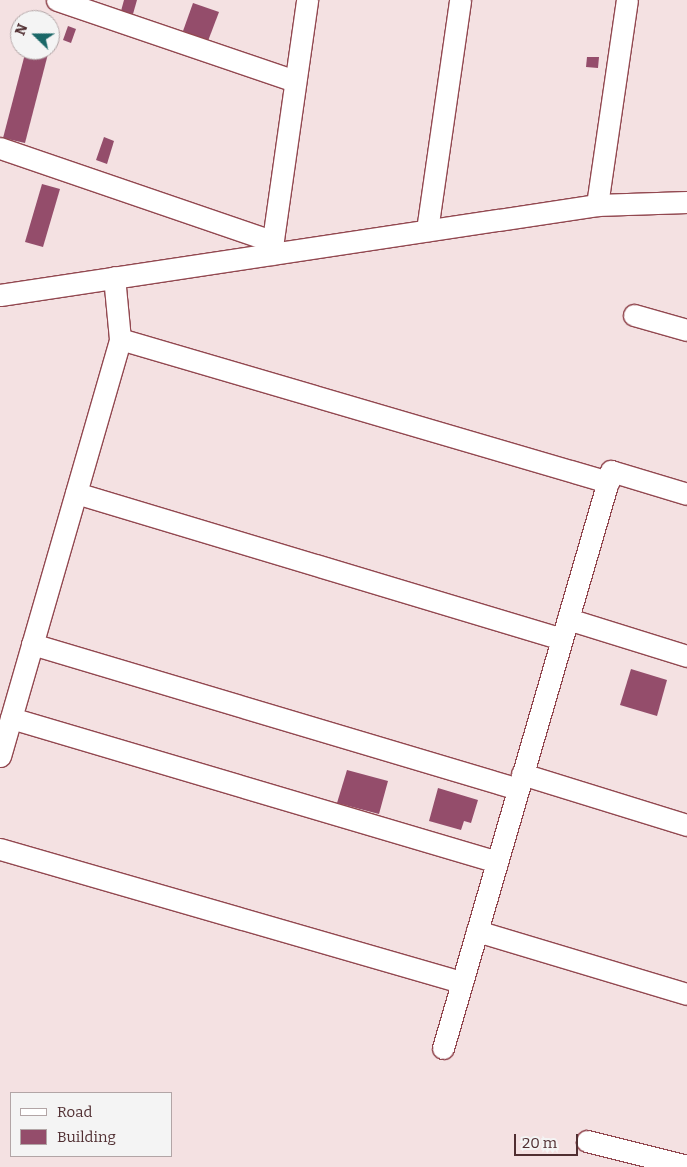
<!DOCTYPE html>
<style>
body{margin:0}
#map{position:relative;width:687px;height:1167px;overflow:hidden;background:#f4e1e2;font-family:Bitter,serif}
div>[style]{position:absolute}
.building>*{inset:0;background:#944d6b}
.roads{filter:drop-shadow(1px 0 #924850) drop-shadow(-1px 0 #924850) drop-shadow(0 1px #924850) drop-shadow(0 -1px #924850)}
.minor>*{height:21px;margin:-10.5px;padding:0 10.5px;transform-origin:10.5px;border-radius:10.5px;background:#fff}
span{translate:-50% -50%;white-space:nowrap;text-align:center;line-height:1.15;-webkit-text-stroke:5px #f4f4f4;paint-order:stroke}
.legend{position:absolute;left:10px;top:1092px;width:162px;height:65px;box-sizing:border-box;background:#f4f4f4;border:1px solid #b2a5a6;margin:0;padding:6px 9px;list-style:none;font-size:15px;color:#502e31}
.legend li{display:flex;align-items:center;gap:10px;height:25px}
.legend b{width:25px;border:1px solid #b2a5a6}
.north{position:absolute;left:10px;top:10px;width:50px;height:50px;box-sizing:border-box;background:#f4f4f4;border:1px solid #b2a5a6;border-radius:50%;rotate:292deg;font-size:14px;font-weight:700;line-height:20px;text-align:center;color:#502e31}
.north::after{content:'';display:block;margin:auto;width:18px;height:22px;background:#1a6767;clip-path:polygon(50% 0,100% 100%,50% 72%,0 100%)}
.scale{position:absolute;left:514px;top:1134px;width:64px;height:22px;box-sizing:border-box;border:2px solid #502e31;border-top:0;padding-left:6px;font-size:15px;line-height:18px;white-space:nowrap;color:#502e31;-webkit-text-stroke:4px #f4f4f4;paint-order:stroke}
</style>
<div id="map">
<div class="building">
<i style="clip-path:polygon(124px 0,137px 0,133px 14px,121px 11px)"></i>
<i style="clip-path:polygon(193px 3px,219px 12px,208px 41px,183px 31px)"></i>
<i style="clip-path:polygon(68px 26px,76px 29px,71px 43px,63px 40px)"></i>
<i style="clip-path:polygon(26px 50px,49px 50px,25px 143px,3px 138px)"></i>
<i style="clip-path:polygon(587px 57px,599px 57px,598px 68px,586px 67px)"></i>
<i style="clip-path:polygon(104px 137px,114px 141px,107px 164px,96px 160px)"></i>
<i style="clip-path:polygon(42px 184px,60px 189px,43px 247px,25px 242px)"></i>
<i style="clip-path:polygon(631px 669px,667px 680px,657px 716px,620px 705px)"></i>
<i style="clip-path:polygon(347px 770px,388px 781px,379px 814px,337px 803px)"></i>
<i style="clip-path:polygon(438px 788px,478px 800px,471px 823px,464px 821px,461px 830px,429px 821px)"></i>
</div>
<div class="roads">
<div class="minor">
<i style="left:57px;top:0;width:251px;rotate:18.8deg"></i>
<i style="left:0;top:148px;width:287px;rotate:18.9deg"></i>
<i style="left:597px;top:205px;width:207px;rotate:-81.7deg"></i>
<i style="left:427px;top:230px;width:232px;rotate:-81.8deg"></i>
<i style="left:271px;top:254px;width:257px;rotate:-81.9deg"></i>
<i style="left:0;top:295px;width:604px;rotate:-8.57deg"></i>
<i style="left:597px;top:205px;width:90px;rotate:-1.9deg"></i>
<i style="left:634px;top:315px;width:55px;rotate:15.8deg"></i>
<i style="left:120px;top:339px;width:509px;rotate:16.33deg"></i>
<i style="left:76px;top:493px;width:507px;rotate:16.72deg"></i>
<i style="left:568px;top:619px;width:125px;rotate:17.3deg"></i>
<i style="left:32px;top:644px;width:507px;rotate:16.61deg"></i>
<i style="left:11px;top:718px;width:507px;rotate:16.5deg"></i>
<i style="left:0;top:756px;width:434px;rotate:-73.9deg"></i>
<i style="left:120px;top:339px;width:62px;rotate:-95.5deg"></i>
<i style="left:522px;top:774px;width:173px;rotate:17.2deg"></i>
<i style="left:0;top:849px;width:481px;rotate:16.1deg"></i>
<i style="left:477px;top:931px;width:219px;rotate:16.7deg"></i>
<i style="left:443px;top:1048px;width:601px;rotate:-73.77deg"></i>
<i style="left:611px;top:471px;width:79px;rotate:16.8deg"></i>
<i style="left:587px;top:1141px;width:103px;rotate:14deg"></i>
</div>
</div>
<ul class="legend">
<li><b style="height:6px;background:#fff"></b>Road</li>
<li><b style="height:14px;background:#944d6b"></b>Building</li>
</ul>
<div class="north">N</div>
<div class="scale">20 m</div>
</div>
